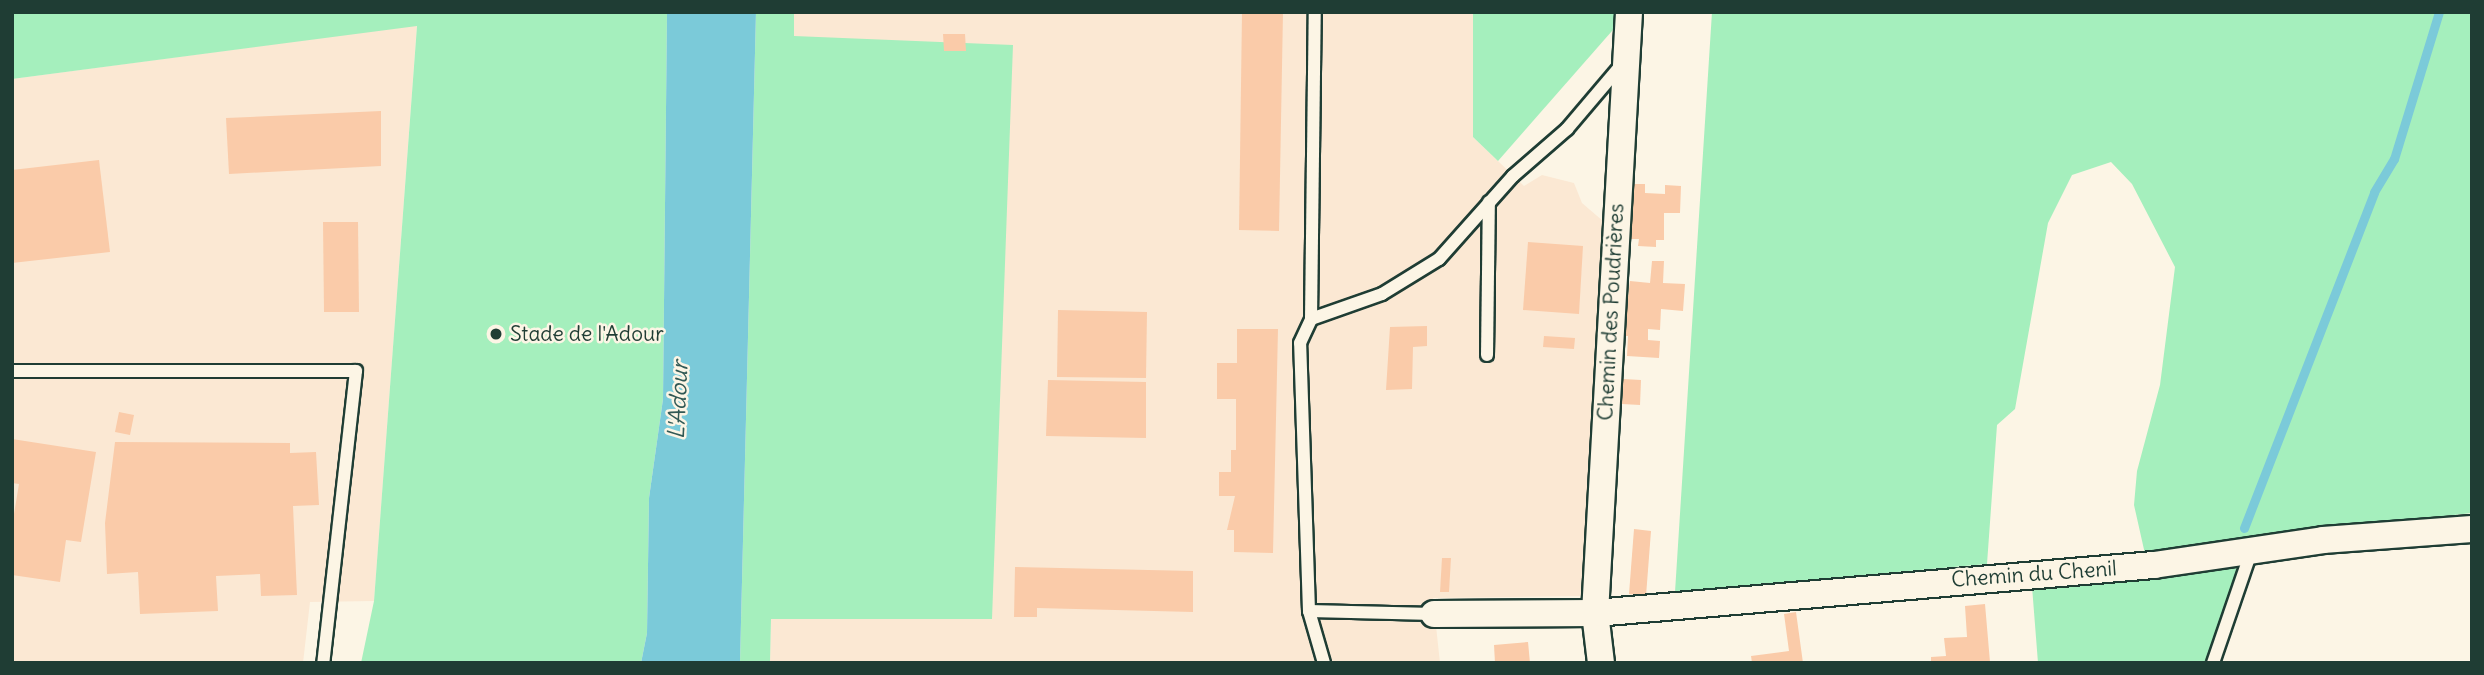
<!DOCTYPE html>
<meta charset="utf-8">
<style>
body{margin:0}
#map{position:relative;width:2484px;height:675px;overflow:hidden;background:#fcf5e5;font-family:Delius,sans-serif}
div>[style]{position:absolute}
.built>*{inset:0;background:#fbe8d3}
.green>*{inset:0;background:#a5efbd}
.water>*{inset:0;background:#7bcad9}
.stream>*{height:9px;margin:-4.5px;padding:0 4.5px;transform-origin:4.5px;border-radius:4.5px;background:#7bcad9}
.building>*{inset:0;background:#facba9}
.roads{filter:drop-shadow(2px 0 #1f3d34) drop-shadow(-2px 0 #1f3d34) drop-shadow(0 2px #1f3d34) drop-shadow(0 -2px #1f3d34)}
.lane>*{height:12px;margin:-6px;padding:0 6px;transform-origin:6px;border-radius:6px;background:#fcf5e5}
.street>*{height:26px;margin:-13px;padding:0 13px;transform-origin:13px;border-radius:13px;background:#fcf5e5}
.dots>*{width:19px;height:19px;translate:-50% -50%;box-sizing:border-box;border:4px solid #fcf5e5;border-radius:50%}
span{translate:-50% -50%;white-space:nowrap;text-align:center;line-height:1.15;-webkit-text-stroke:5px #fcf5e5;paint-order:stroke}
.street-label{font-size:21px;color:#1f3d34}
.poi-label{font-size:21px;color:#1f3d34}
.left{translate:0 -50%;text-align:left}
.water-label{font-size:23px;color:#315955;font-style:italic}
.frame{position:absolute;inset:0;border:14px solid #1f3d34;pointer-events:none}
</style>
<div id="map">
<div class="built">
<i style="clip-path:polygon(794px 12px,1473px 12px,1473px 137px,1524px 186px,1542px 175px,1574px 183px,1582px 203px,1603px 221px,1583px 596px,1433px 598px,1440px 663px,770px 663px,771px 619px,992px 619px,794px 36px)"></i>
<i style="clip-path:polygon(417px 25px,374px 601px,310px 602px,303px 663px,12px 663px,12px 79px)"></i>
</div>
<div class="green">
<i style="clip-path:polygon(12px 12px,667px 12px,663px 399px,649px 498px,647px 633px,641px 663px,361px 663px,374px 601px,417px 26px,12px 79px)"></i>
<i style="clip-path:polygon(756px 12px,794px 12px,794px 36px,1013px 45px,992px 619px,771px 619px,770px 663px,740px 663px)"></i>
<i style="clip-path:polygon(1473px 12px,1619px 12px,1619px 23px,1498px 161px,1473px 137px)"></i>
<i style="clip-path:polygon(1712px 12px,2472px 12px,2472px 513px,2263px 536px,2219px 663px,2038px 663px,2030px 561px,2145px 554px,2134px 505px,2137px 471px,2160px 385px,2175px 267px,2132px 184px,2111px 162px,2072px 175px,2048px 223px,2015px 409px,1997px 425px,1987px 564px,1675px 592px)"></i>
</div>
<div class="water">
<i style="clip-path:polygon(667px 12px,756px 12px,740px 663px,641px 663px,647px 633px,649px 498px,663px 399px)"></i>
</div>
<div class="stream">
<i style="left:2244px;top:528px;width:360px;rotate:-68.8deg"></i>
<i style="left:2374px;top:192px;width:39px;rotate:-59deg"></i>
<i style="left:2394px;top:159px;width:154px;rotate:-73deg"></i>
</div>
<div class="building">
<i style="clip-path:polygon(1242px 12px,1283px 12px,1279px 231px,1239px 230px)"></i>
<i style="clip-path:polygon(943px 34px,965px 34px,966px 51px,944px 51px)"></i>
<i style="clip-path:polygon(381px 111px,381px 166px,229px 174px,226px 118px)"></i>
<i style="clip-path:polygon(99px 160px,110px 252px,12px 263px,12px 170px)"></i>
<i style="clip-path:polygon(1631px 184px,1645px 184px,1645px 193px,1665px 194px,1665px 185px,1681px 186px,1680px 213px,1664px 213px,1664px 240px,1656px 240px,1656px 247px,1638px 246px,1639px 239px,1630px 239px)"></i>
<i style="clip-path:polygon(323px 222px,358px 222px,359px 312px,324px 312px)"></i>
<i style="clip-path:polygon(1528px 242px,1583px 246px,1579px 314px,1523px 310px)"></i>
<i style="clip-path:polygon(1652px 261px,1664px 261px,1663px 283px,1685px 284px,1683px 311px,1661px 309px,1660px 330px,1648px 329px,1648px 340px,1660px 341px,1659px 358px,1627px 356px,1628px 336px,1623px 336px,1630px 281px,1650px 283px)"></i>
<i style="clip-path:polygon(1058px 310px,1147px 312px,1146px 378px,1057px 377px)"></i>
<i style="clip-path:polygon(1427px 326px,1427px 346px,1413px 347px,1412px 389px,1386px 390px,1390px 327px)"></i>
<i style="clip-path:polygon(1237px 329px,1278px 329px,1273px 553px,1234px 552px,1234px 530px,1227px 530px,1235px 496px,1219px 496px,1219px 472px,1231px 472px,1231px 450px,1236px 450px,1236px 399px,1217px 399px,1217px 363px,1237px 363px)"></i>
<i style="clip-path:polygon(1544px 336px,1575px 338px,1574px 349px,1543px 347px)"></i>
<i style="clip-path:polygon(1623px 379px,1641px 380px,1640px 405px,1622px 404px)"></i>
<i style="clip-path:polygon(1048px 380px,1146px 382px,1146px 438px,1046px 436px)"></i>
<i style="clip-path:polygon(119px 412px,134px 415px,130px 435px,115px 432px)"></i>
<i style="clip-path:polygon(12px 439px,96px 452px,81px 542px,66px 540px,60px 582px,12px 575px,12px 526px,19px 484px,12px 483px)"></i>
<i style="clip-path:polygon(115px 442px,290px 443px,290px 453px,316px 452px,319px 505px,293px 506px,297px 595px,261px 596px,260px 574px,216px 576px,218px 611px,140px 614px,138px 572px,107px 574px,105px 523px)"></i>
<i style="clip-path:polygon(1634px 529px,1651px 531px,1646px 596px,1629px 594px)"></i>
<i style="clip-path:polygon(1442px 558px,1451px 558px,1449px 592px,1440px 592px)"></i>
<i style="clip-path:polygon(1015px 567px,1193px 571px,1193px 612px,1037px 608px,1037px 617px,1014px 617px)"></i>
<i style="clip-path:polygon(1985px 604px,1990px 662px,1931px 663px,1931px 657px,1946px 656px,1944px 638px,1967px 637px,1965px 606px)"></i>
<i style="clip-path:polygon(1796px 612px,1803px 663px,1752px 663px,1751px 656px,1789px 651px,1784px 614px)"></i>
<i style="clip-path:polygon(1528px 642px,1530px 663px,1495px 663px,1494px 645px)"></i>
</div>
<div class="roads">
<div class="lane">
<i style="left:1311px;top:319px;width:307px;rotate:-89.3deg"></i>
<i style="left:1487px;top:355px;width:153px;rotate:-89.3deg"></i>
<i style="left:12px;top:371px;width:344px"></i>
<i style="left:356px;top:371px;width:294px;rotate:96.4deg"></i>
<i style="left:1309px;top:611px;width:125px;rotate:1.4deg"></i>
<i style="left:1324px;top:663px;width:54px;rotate:-106.1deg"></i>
<i style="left:1309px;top:611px;width:268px;rotate:-91.9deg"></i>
<i style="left:1300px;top:343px;width:26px;rotate:-65deg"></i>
<i style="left:1311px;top:319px;width:75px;rotate:-19.4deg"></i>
<i style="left:1382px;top:294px;width:67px;rotate:-31.6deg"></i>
<i style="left:1439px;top:259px;width:111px;rotate:-48.3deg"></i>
<i style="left:1513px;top:176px;width:72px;rotate:-41deg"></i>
<i style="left:1567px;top:129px;width:87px;rotate:-49.7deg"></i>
<i style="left:2213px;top:663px;width:117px;rotate:-71.1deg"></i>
</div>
<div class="street">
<i style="left:1434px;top:614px;width:161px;rotate:-0.4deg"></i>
<i style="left:1595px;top:613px;width:561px;rotate:-4.91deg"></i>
<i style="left:2154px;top:565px;width:171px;rotate:-8.4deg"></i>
<i style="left:2323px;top:540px;width:149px;rotate:-4.2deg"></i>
<i style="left:1601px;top:663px;width:50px;rotate:-96.8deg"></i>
<i style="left:1595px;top:613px;width:602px;rotate:-86.76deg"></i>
</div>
</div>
<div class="dots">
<i style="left:496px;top:334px;background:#1f3d34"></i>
</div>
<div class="street-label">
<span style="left:1611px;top:312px;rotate:-87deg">Chemin des Poudrières</span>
<span style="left:2034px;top:574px;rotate:-4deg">Chemin du Chenil</span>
</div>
<div class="poi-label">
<span class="left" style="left:510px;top:334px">Stade de l'Adour</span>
</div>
<div class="water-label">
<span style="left:678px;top:400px;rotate:-87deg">L'Adour</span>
</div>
<div class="frame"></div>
</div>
